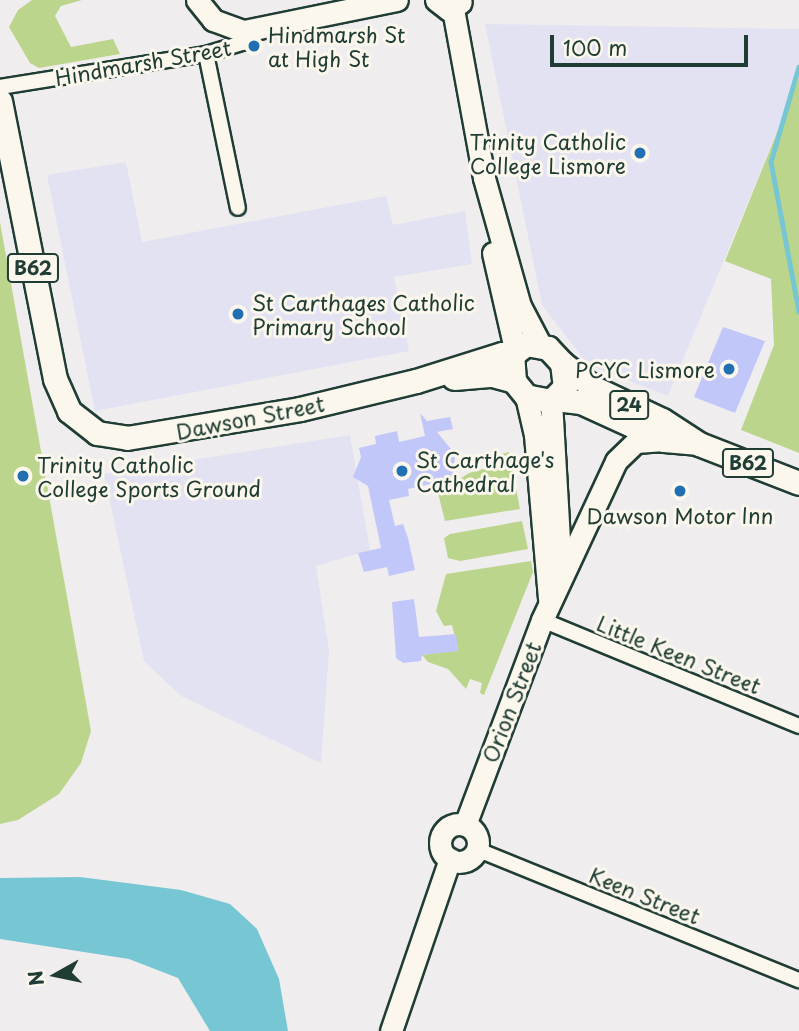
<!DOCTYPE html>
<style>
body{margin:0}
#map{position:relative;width:799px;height:1031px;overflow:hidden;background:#f0edef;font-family:"Playpen Sans",sans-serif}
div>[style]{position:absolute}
.built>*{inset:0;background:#e2e2f2}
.green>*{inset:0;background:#bcd58c}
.water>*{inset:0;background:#77c6d3}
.stream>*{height:4.5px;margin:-2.25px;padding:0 2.25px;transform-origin:2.25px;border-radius:2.25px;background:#77c6d3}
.building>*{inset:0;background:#c2c7f9}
.roads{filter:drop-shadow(2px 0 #1f3d34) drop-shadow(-2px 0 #1f3d34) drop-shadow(0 2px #1f3d34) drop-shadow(0 -2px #1f3d34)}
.street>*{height:14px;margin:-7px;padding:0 7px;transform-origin:7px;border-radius:7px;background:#fbf7ec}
.secondary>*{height:21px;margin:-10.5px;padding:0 10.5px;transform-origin:10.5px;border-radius:10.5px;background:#fbf7ec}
.secondary>.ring{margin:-10.5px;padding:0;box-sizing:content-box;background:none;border:21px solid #fbf7ec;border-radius:50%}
.primary>*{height:23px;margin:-11.5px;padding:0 11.5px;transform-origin:11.5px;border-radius:11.5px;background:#fbf7ec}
.dots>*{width:19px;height:19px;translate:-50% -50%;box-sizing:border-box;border:4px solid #fbf7ec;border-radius:50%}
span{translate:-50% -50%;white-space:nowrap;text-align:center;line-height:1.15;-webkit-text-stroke:6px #fbf7ec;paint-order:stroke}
.shield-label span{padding:2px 5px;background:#fbf7ec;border:2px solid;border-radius:5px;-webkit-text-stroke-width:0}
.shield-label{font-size:19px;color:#1f3d34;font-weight:700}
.poi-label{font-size:21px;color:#1f3d34}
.left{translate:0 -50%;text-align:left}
.right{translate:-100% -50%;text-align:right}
.street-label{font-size:21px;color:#1f3d34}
.north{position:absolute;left:21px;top:940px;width:70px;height:70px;-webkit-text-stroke:5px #fbf7ec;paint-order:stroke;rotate:261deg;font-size:19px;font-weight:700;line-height:28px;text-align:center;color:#1f3d34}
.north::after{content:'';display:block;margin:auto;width:24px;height:32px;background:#1f3d34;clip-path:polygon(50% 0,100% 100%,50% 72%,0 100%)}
.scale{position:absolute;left:550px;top:35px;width:198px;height:32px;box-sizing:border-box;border:4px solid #1f3d34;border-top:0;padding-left:9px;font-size:21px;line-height:24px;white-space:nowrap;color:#1f3d34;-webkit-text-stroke:5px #fbf7ec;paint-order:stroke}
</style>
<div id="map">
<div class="built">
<i style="clip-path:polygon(485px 24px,799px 29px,799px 78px,668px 396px,588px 365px,542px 305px)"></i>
<i style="clip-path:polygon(126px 162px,142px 242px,386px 196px,393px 225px,465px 211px,472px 264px,394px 277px,409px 351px,95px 411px,47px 175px)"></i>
<i style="clip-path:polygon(350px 435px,370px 550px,316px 566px,329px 651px,321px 763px,181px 696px,144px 661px,104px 474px)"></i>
</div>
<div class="green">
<i style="clip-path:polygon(32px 0,82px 0,61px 6px,55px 16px,71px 47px,113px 39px,120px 54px,39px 68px,30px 63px,9px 27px,18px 10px)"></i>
<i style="clip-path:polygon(799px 78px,799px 453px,741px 430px,774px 345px,771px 279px,725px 261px)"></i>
<i style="clip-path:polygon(0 222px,91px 731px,81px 763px,59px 794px,18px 820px,0 824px)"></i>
<i style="clip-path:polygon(509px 452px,520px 509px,445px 521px,438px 493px,469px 473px,494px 466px,501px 454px)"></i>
<i style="clip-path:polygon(522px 521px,528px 549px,460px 561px,448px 558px,444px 538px,450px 534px)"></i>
<i style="clip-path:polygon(531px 561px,533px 572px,484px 695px,480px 693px,482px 683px,470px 679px,466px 689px,448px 669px,428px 662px,422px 655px,458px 650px,452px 625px,444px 626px,436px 611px,446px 574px)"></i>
</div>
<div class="water">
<i style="clip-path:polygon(80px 877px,181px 890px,230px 904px,257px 929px,279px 979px,288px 1031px,210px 1031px,178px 978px,129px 959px,0 939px,0 878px)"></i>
</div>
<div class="stream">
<i style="left:799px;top:67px;width:99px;rotate:106.4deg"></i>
<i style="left:771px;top:162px;width:152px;rotate:79.4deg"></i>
</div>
<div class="building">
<i style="clip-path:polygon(723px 327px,765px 341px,735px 413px,694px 397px)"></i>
<i style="clip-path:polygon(420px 413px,427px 421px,450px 417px,453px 429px,437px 432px,455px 454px,453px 479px,408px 489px,409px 496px,389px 500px,395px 526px,403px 524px,408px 538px,415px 570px,389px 576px,387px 567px,364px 572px,358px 553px,381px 548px,368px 486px,353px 477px,361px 457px,359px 448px,376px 444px,375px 436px,397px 431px,399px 442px,425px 436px)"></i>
<i style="clip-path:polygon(414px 599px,419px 637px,456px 634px,458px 651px,422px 655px,421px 661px,403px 663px,396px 658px,392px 602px)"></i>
</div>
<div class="roads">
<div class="street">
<i style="left:206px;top:54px;width:157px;rotate:78.3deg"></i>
<i style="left:0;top:87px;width:209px;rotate:-9.1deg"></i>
<i style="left:206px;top:54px;width:39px;rotate:-17deg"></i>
<i style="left:243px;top:43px;width:12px;rotate:-85deg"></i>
<i style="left:542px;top:620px;width:278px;rotate:22.4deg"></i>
<i style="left:476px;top:849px;width:349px;rotate:22.1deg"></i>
</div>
<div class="secondary">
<i style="left:197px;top:0;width:26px;rotate:51deg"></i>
<i style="left:213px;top:20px;width:33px;rotate:20deg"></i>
<i style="left:244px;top:31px;width:156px;rotate:-11.5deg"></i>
<i style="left:436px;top:0;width:16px;rotate:38deg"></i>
<i style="left:449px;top:10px;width:14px;rotate:-34deg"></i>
<i style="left:453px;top:9px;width:172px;rotate:79.6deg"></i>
<i style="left:484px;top:178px;width:133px;rotate:74.3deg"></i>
<i style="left:520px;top:306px;width:43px;rotate:62.2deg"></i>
<i style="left:493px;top:253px;width:98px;rotate:77.1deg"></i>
<i style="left:526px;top:396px;width:40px;rotate:77deg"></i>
<i style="left:535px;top:435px;width:165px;rotate:85.1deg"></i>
<i style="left:551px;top:401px;width:173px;rotate:86.7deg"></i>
<i class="ring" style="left:440px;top:824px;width:17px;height:17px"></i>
<i style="left:465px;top:825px;width:219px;rotate:-69.4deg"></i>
<i style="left:542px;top:620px;width:175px;rotate:-65deg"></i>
<i style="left:616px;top:461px;width:28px;rotate:-44deg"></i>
<i style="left:636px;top:442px;width:28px;rotate:-4deg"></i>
<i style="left:391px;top:1031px;width:182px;rotate:-71.1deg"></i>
</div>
<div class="primary">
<i style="left:0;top:101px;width:283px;rotate:78.8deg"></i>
<i style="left:55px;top:379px;width:35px;rotate:66deg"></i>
<i style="left:69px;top:411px;width:36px;rotate:38deg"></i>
<i style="left:97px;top:433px;width:30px;rotate:9deg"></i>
<i style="left:127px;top:438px;width:175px;rotate:-9.5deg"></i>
<i style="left:300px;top:409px;width:119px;rotate:-13.6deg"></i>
<i style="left:416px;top:381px;width:90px;rotate:-17.4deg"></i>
<i style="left:502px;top:354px;width:10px;rotate:6deg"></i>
<i style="left:526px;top:344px;width:22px;rotate:10deg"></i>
<i style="left:548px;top:348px;width:21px;rotate:47deg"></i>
<i style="left:562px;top:363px;width:24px;rotate:83deg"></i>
<i style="left:565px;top:387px;width:20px;rotate:135deg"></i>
<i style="left:551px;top:401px;width:25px;rotate:-169deg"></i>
<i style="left:526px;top:396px;width:19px;rotate:-129deg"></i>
<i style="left:514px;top:381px;width:26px;rotate:-94deg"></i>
<i style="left:512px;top:355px;width:18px;rotate:-38deg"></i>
<i style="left:562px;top:363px;width:41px;rotate:38deg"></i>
<i style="left:594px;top:388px;width:75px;rotate:25.2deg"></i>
<i style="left:662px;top:420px;width:44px;rotate:33deg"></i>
<i style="left:699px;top:444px;width:107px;rotate:21.3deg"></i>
<i style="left:454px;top:378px;width:38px;rotate:-5deg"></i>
<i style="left:492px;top:375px;width:23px;rotate:15deg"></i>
<i style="left:555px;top:399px;width:26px;rotate:7deg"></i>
<i style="left:581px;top:402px;width:91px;rotate:24.6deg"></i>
<i style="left:664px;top:440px;width:32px;rotate:5deg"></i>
</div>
</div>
<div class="dots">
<i style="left:254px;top:46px;background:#1f6fb2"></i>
<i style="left:640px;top:153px;background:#1f6fb2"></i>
<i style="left:238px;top:314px;background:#1f6fb2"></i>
<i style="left:729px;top:369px;background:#1f6fb2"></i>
<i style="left:402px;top:471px;background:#1f6fb2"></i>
<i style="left:23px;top:476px;background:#1f6fb2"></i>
<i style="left:680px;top:491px;background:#1f6fb2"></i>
</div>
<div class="shield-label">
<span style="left:33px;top:268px">B62</span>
<span style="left:629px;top:405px">24</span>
<span style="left:748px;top:463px">B62</span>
</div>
<div class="poi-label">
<span class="left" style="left:268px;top:46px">Hindmarsh St<br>at High St</span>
<span class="right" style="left:626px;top:153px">Trinity Catholic<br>College Lismore</span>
<span class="left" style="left:252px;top:314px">St Carthages Catholic<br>Primary School</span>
<span class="right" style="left:715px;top:369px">PCYC Lismore</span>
<span class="left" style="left:416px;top:471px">St Carthage's<br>Cathedral</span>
<span class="left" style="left:37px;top:476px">Trinity Catholic<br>College Sports Ground</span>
<span style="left:680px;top:515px">Dawson Motor Inn</span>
</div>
<div class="street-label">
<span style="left:143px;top:62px;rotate:-10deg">Hindmarsh Street</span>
<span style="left:250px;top:417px;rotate:-11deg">Dawson Street</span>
<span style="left:679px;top:654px;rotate:22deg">Little Keen Street</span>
<span style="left:511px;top:702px;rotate:-69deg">Orion Street</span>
<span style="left:645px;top:895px;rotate:22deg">Keen Street</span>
</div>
<div class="north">N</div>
<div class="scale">100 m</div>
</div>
